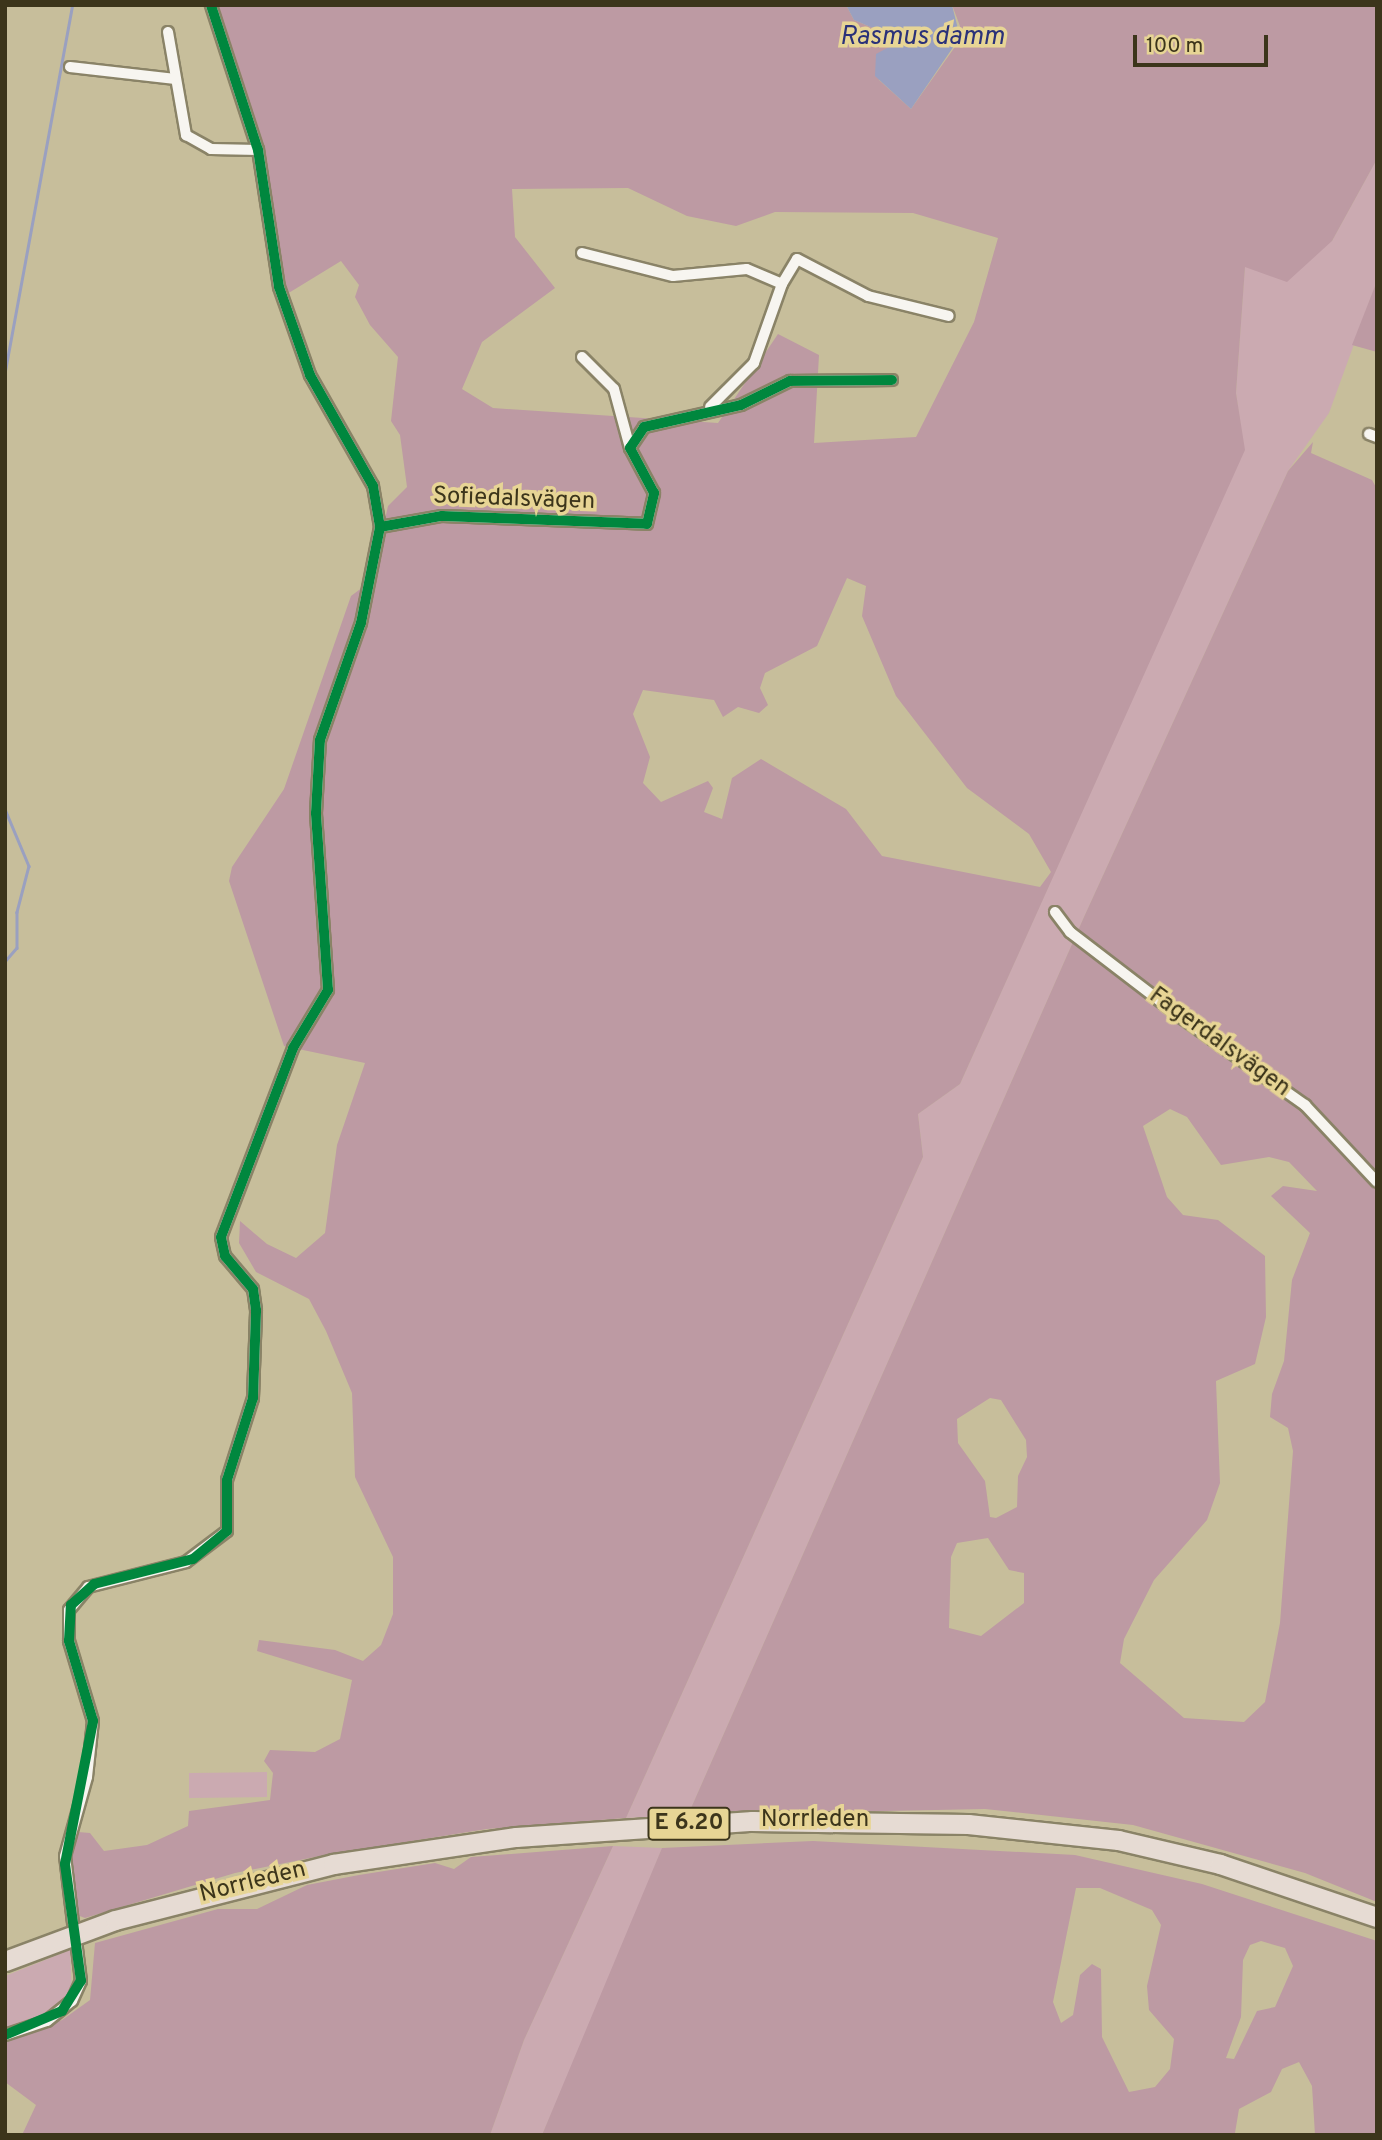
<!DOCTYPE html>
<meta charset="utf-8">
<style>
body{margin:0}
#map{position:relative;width:1382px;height:2140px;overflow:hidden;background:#c7be9b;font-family:Overpass,sans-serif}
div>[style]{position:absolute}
.green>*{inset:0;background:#cbaab1}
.forest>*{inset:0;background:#bd9aa3}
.water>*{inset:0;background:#9aa0c0}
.stream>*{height:2.5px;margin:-1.25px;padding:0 1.25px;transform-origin:1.25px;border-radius:1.25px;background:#9aa0c0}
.roads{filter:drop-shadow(2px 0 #8a8367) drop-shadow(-2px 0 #8a8367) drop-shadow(0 2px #8a8367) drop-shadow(0 -2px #8a8367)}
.street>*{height:10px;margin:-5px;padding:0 5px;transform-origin:5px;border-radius:5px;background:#f7f5f0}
.highway>*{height:19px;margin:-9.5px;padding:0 9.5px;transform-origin:9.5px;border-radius:9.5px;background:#e6dbd3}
.cycleway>*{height:10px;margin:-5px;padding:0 5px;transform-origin:5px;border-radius:5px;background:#00873e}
span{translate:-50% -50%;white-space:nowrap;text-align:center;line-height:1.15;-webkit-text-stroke:7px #e7d595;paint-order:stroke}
.shield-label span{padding:2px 5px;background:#e7d595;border:2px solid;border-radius:5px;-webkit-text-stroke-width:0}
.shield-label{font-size:23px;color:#3c351b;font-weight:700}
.street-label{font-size:24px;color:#3c351b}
.water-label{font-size:26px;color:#2a3179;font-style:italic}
.frame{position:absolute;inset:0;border:7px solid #3c351b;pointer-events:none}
.scale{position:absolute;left:1133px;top:35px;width:135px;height:32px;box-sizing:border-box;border:4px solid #3c351b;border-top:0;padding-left:9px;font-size:21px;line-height:24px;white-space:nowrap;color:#3c351b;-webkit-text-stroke:5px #e7d595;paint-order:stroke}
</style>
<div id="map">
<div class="green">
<i style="clip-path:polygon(1377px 159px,1377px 281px,1329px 413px,1288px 471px,1084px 917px,688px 1815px,626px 1818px,923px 1157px,918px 1114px,960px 1084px,1244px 450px,1236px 393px,1245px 266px,1332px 241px)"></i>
<i style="clip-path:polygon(267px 1772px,267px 1797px,189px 1798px,189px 1773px)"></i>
<i style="clip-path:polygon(613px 1846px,662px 1848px,606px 1989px,542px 2135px,490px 2135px,524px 2040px)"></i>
<i style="clip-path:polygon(70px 1950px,72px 1994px,51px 2015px,5px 2030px,5px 1976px)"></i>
</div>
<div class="forest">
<i style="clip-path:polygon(evenodd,216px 5px,846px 5px,854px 20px,885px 33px,891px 46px,876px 57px,879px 80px,911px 109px,957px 44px,960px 26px,952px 5px,1377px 5px,1377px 159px,1332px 241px,1287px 282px,1245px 267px,1236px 393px,1245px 450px,960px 1084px,918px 1114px,923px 1157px,626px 1818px,487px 1829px,325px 1855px,235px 1873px,85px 1918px,77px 1915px,69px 1860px,78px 1832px,90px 1833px,104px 1851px,147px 1845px,188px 1826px,189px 1811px,270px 1800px,273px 1773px,264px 1761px,270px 1750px,315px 1752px,340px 1739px,352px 1680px,257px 1651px,259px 1640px,335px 1650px,363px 1661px,381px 1645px,393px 1614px,393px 1557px,355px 1477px,352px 1393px,326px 1331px,309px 1299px,256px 1272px,239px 1243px,240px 1221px,267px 1244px,296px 1258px,325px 1233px,337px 1145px,365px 1063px,284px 1046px,229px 881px,232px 867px,284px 789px,351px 596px,371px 581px,388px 506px,407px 487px,400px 435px,391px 421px,398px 357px,370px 325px,355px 297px,359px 285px,341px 261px,287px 294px,216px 5px,628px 188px,687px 216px,736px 226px,775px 212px,913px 213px,998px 238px,974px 322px,916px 437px,814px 443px,819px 355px,778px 334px,718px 423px,493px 408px,462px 389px,482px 342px,555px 288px,515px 237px,512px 189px,628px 188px,216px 5px,847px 578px,866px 586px,862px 616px,896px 696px,967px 788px,1029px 834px,1051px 872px,1040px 887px,882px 856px,846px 809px,761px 759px,732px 778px,722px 819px,704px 812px,713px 788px,708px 781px,661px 802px,643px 783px,650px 757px,633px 714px,643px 690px,714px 700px,723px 717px,738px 707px,759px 713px,768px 705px,760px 688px,765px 673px,817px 646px,847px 578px)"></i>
<i style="clip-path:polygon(1377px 281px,1377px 352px,1352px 345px)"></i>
<i style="clip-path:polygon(evenodd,1313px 442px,1311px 453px,1372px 480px,1377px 489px,1377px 1902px,1305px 1873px,1133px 1825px,985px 1809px,688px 1815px,1084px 917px,1288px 471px,1313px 442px,1170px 1109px,1187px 1117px,1221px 1165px,1269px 1157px,1289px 1162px,1317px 1191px,1283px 1186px,1271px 1196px,1310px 1233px,1292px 1280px,1284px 1361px,1272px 1394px,1270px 1417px,1288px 1428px,1293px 1451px,1280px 1623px,1265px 1702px,1244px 1722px,1184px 1718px,1120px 1663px,1124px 1639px,1154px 1580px,1207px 1520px,1220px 1483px,1216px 1381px,1255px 1364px,1266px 1317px,1265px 1256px,1218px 1220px,1183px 1215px,1167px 1197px,1143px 1126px,1170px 1109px,1313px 442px,990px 1398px,1001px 1400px,1026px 1440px,1027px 1457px,1018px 1476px,1017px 1507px,996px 1518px,990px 1517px,985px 1481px,958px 1443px,957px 1419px,990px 1398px,1313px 442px,988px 1538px,1009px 1570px,1024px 1573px,1024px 1603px,981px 1636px,949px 1628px,951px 1557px,957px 1543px,988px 1538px)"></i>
<i style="clip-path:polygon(evenodd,813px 1841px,1075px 1855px,1202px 1884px,1377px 1941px,1377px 2135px,1315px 2135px,1312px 2086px,1299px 2062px,1282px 2069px,1271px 2092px,1239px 2109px,1235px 2133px,1241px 2135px,542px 2135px,662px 1848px,813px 1841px,1076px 1888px,1100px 1888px,1152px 1910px,1161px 1925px,1147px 1986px,1149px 2010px,1174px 2039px,1170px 2069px,1155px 2087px,1129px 2092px,1102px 2037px,1101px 1969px,1092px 1964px,1080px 1975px,1073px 2015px,1061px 2023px,1053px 2002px,1076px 1888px,813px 1841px,1261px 1941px,1285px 1948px,1293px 1966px,1275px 2007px,1257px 2011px,1234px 2059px,1226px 2058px,1241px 2017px,1243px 1960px,1250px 1945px,1261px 1941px)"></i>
<i style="clip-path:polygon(613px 1846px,524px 2040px,490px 2135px,22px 2135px,36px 2105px,5px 2082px,5px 2041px,62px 2020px,90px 2000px,95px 1943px,218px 1909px,257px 1909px,307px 1885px,359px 1875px,435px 1863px,454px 1869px,471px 1857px)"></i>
</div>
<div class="water">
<i style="clip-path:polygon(846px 5px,952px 5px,960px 37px,911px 109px,875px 76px,876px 54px,891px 46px,885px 33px,854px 20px)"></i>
</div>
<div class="stream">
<i style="left:5px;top:371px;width:372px;rotate:-79.6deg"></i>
<i style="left:5px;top:809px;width:62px;rotate:67.2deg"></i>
<i style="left:29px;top:866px;width:48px;rotate:104.6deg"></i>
<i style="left:17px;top:912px;width:36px;rotate:90deg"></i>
<i style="left:17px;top:948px;width:18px;rotate:131deg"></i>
</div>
<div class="roads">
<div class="street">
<i style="left:168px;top:32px;width:105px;rotate:80.1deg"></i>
<i style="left:186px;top:135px;width:29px;rotate:29deg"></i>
<i style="left:211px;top:149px;width:47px;rotate:1.2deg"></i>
<i style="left:70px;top:67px;width:106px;rotate:6.5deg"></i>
<i style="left:582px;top:253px;width:94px;rotate:14.2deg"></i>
<i style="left:673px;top:276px;width:74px;rotate:-5.4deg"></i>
<i style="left:747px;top:269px;width:38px;rotate:23deg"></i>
<i style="left:782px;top:284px;width:84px;rotate:109.5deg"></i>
<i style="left:754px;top:363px;width:62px;rotate:135deg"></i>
<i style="left:782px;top:284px;width:29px;rotate:-59deg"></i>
<i style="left:797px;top:259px;width:80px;rotate:27.5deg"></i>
<i style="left:868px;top:296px;width:83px;rotate:13.9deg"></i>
<i style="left:582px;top:357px;width:45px;rotate:45deg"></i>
<i style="left:614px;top:389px;width:61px;rotate:74.8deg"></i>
<i style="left:1369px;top:434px;width:9px;rotate:21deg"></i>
<i style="left:380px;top:527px;width:63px;rotate:-10.1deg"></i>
<i style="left:442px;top:516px;width:205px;rotate:2.2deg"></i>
<i style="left:647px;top:524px;width:32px;rotate:-77deg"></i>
<i style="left:654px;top:493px;width:51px;rotate:-118.1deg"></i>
<i style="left:630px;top:448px;width:25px;rotate:-56deg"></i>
<i style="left:644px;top:427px;width:99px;rotate:-12.8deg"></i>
<i style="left:741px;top:405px;width:55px;rotate:-26.1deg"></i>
<i style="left:790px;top:381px;width:102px;rotate:-0.6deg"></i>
<i style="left:1055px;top:912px;width:25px;rotate:53deg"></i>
<i style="left:1070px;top:932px;width:141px;rotate:37.5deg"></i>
<i style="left:1182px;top:1018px;width:151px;rotate:35.3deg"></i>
<i style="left:1305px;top:1105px;width:105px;rotate:46.9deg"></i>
<i style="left:73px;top:1923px;width:67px;rotate:-96.8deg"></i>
<i style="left:65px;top:1856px;width:82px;rotate:-74.4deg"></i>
<i style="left:87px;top:1777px;width:56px;rotate:-83.9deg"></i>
<i style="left:93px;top:1721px;width:84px;rotate:-106.7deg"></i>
<i style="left:69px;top:1641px;width:31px;rotate:-90deg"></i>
<i style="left:69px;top:1610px;width:30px;rotate:-50deg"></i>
<i style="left:88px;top:1587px;width:101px;rotate:-14.3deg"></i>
<i style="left:186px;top:1562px;width:51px;rotate:-37.1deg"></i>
<i style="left:227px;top:1531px;width:51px;rotate:-90deg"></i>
<i style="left:227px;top:1480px;width:86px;rotate:-72.4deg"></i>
<i style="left:253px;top:1398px;width:88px;rotate:-88deg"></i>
<i style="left:256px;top:1310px;width:21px;rotate:-98deg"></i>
<i style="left:253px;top:1289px;width:43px;rotate:-130.3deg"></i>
<i style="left:225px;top:1256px;width:19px;rotate:-102deg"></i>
<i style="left:221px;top:1237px;width:202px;rotate:-69.1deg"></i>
<i style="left:293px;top:1048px;width:68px;rotate:-58.9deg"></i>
<i style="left:328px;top:990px;width:177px;rotate:-93.9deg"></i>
<i style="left:316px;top:813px;width:73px;rotate:-86.9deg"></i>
<i style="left:320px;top:740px;width:124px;rotate:-70.7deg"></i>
<i style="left:361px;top:623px;width:98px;rotate:-78.8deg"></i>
<i style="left:380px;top:527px;width:42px;rotate:-99.7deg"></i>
<i style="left:373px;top:486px;width:128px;rotate:-119.6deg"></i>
<i style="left:310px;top:375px;width:93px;rotate:-109.4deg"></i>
<i style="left:279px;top:287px;width:139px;rotate:-98.7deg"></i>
<i style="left:258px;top:150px;width:152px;rotate:-108deg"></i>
<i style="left:5px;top:2035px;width:44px;rotate:-18.4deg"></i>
<i style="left:47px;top:2021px;width:32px;rotate:-39deg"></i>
<i style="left:72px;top:2001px;width:22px;rotate:-66deg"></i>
<i style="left:81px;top:1981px;width:34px;rotate:-97deg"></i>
</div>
<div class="highway">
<i style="left:5px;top:1961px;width:117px;rotate:-20.4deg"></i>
<i style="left:115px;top:1920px;width:225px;rotate:-14.4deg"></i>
<i style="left:333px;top:1864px;width:185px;rotate:-8.4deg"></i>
<i style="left:516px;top:1837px;width:237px;rotate:-3.9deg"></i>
<i style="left:752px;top:1821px;width:216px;rotate:0.8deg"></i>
<i style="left:968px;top:1824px;width:151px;rotate:6.1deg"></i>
<i style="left:1118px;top:1840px;width:105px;rotate:13.2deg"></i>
<i style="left:1220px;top:1864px;width:166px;rotate:18.7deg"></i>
</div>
</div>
<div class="cycleway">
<i style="left:380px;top:527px;width:63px;rotate:-10.1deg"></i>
<i style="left:442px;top:516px;width:205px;rotate:2.2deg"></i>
<i style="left:647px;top:524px;width:32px;rotate:-77deg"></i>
<i style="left:654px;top:493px;width:51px;rotate:-118.1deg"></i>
<i style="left:630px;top:448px;width:25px;rotate:-56deg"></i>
<i style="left:644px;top:427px;width:99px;rotate:-12.8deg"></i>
<i style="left:741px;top:405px;width:55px;rotate:-26.1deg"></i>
<i style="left:790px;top:381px;width:102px;rotate:-0.6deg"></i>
<i style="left:5px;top:2035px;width:62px;rotate:-22.8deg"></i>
<i style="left:62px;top:2011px;width:36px;rotate:-58deg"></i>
<i style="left:81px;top:1981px;width:118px;rotate:-97.8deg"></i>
<i style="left:65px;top:1864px;width:146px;rotate:-78.9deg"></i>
<i style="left:93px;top:1721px;width:84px;rotate:-106.7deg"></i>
<i style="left:69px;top:1641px;width:36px;rotate:-87deg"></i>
<i style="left:71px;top:1605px;width:31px;rotate:-42deg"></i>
<i style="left:94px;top:1584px;width:102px;rotate:-14.2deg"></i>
<i style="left:193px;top:1559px;width:44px;rotate:-39.5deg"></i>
<i style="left:227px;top:1531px;width:51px;rotate:-90deg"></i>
<i style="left:227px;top:1480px;width:86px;rotate:-72.4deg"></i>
<i style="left:253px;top:1398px;width:88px;rotate:-88deg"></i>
<i style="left:256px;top:1310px;width:21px;rotate:-98deg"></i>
<i style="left:253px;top:1289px;width:43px;rotate:-130.3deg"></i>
<i style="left:225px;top:1256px;width:19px;rotate:-102deg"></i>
<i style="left:221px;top:1237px;width:202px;rotate:-69.1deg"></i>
<i style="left:293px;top:1048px;width:68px;rotate:-58.9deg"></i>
<i style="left:328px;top:990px;width:177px;rotate:-93.9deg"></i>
<i style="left:316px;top:813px;width:73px;rotate:-86.9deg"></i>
<i style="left:320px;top:740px;width:124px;rotate:-70.7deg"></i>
<i style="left:361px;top:623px;width:98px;rotate:-78.8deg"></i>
<i style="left:380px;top:527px;width:42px;rotate:-99.7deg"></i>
<i style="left:373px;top:486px;width:128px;rotate:-119.6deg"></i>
<i style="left:310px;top:375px;width:93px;rotate:-109.4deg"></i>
<i style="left:279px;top:287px;width:139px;rotate:-98.7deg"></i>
<i style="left:258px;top:150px;width:152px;rotate:-108deg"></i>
</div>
<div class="shield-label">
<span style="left:689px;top:1824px">E 6.20</span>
</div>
<div class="street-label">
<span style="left:514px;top:500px;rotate:2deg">Sofiedalsvägen</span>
<span style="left:1219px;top:1043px;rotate:36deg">Fagerdalsvägen</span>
<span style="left:815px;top:1821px">Norrleden</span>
<span style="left:253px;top:1883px;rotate:-14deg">Norrleden</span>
</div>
<div class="water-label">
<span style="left:922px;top:38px">Rasmus damm</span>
</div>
<div class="frame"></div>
<div class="scale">100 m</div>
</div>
